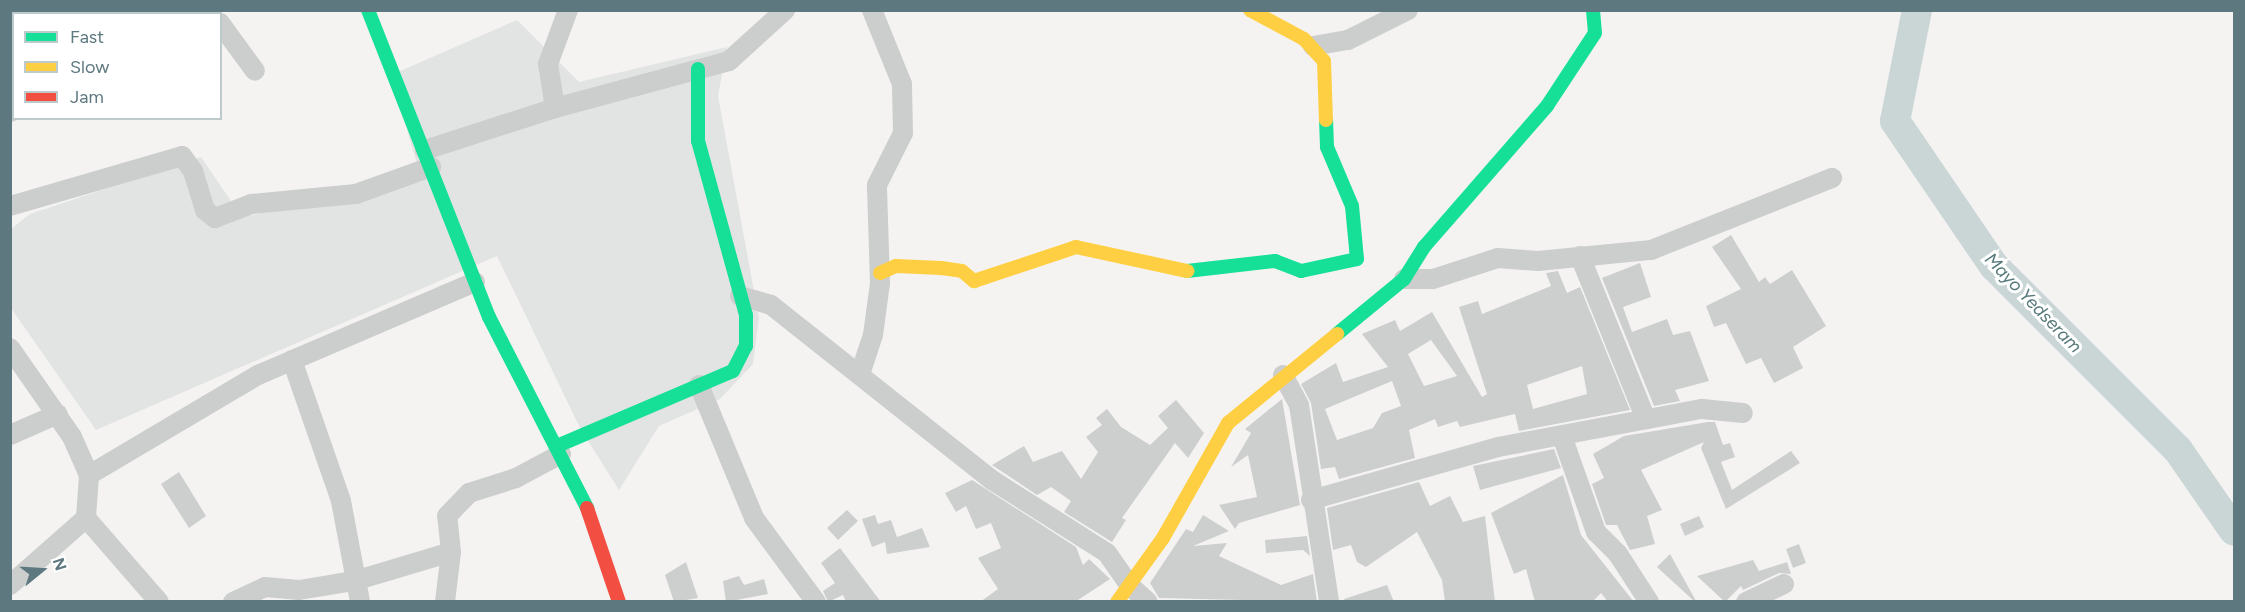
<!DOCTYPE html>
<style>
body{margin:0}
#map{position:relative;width:2245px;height:612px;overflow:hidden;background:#f4f3f2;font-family:Figtree,sans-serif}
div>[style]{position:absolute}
.built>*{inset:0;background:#e2e4e3}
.river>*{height:30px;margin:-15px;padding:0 15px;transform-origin:15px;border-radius:15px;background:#c9d6d5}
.building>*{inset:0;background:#cdcfcf}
.street>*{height:20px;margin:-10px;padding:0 10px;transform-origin:10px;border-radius:10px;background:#cccecd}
.fast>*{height:14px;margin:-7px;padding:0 7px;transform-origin:7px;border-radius:7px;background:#16e098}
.slow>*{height:14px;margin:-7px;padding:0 7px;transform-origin:7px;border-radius:7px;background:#ffcf43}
.jam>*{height:14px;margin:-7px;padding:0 7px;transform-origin:7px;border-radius:7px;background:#f24e42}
span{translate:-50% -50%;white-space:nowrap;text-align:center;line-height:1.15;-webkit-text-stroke:6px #fff;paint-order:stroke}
.water-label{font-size:18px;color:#58797b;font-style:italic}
.frame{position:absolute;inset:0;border:12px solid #5d787f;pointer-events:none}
.legend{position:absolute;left:12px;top:12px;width:210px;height:108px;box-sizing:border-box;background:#fff;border:2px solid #bec9cc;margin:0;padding:8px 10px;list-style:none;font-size:18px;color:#5d787f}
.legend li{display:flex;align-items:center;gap:12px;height:30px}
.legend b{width:30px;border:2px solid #bec9cc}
.north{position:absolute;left:12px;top:540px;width:60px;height:60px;-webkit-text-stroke:4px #fff;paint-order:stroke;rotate:72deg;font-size:16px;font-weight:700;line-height:24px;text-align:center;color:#5d787f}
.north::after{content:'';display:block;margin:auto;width:21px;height:27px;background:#5d787f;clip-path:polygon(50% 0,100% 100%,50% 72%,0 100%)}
</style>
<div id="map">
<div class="built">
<i style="clip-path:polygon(517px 20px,579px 82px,727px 47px,718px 96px,759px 318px,753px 364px,720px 399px,659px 426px,619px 490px,580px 428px,497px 256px,96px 430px,11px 308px,11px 229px,30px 214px,201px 157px,242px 217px,422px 181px,391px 75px)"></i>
</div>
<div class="river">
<i style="left:1917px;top:10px;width:113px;rotate:101.2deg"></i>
<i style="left:1895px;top:121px;width:176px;rotate:55.7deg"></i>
<i style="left:1994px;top:266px;width:260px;rotate:45deg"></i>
<i style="left:2178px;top:450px;width:98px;rotate:55.3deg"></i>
</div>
<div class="building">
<i style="clip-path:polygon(1731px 235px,1759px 282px,1765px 277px,1770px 284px,1792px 270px,1826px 326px,1793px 347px,1803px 368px,1774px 383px,1761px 358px,1746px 364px,1726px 323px,1714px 327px,1706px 306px,1741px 289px,1712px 247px)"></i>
<i style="clip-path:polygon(1640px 263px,1651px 297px,1623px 307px,1632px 332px,1667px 319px,1673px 335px,1690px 331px,1709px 381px,1675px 390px,1680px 401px,1654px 406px,1602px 278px)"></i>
<i style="clip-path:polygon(evenodd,1558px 271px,1567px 293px,1580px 287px,1630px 410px,1519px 431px,1515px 414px,1460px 427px,1457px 421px,1438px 427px,1435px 419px,1409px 430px,1415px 458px,1339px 479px,1335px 467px,1321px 469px,1311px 403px,1301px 384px,1336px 363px,1343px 382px,1388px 367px,1362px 334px,1395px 320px,1400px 331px,1432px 312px,1482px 397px,1487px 394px,1459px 307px,1478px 301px,1482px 314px,1551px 286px,1546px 273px,1558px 271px,1431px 340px,1457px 376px,1424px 386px,1408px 354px,1431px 340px,1558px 271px,1582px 366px,1587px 394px,1533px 409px,1527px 385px,1582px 366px,1558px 271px,1392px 381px,1401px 406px,1382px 413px,1373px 428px,1337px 440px,1325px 409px,1392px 381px)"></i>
<i style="clip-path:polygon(1282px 399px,1300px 505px,1239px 523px,1235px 529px,1219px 505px,1257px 497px,1248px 455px,1231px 467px,1251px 433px,1245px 429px)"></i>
<i style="clip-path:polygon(1176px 400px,1204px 433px,1188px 458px,1175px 443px,1122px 518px,1126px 520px,1112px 542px,1064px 512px,1071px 501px,1051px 487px,1037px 495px,992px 465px,1024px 446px,1033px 462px,1062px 451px,1081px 479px,1098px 452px,1086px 437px,1102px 425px,1096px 418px,1107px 409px,1121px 427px,1150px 445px,1168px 428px,1158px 416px)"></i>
<i style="clip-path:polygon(1708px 422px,1715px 422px,1723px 445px,1730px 443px,1735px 457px,1721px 462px,1732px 490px,1791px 451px,1800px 463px,1726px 509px,1701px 448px,1704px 442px,1641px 470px,1662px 510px,1647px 516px,1655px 544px,1630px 550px,1617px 525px,1606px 525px,1592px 484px,1604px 478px,1593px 454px,1624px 436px)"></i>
<i style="clip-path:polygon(1554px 449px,1561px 468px,1480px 490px,1473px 466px)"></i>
<i style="clip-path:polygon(179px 472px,206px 516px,189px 528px,161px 484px)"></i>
<i style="clip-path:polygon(1563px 475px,1581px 535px,1634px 602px,1608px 602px,1601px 593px,1592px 602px,1535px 602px,1526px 569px,1514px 574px,1491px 513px)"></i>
<i style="clip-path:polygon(972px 480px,1076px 547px,1083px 565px,1089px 559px,1110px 579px,1075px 602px,980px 602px,998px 589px,978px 558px,1001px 548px,991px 523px,976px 529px,966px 506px,956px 512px,945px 493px)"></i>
<i style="clip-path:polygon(1419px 482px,1430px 506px,1450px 496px,1463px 522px,1485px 516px,1495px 602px,1445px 602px,1442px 580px,1417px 532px,1366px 567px,1357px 562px,1351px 545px,1333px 550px,1327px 508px)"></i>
<i style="clip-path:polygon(847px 510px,858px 521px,838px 540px,827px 528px)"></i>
<i style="clip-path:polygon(875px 515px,878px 524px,891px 520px,897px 537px,922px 528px,930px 547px,887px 554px,885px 542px,872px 547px,862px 519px)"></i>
<i style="clip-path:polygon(1203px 515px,1229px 531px,1193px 546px,1227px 543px,1219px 556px,1281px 585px,1313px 574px,1317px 602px,1159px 598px,1150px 583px,1186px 529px,1193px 532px)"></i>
<i style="clip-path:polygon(1699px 516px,1704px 527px,1685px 536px,1680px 524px)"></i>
<i style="clip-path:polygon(1307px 536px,1310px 556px,1303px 550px,1266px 553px,1265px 540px)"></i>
<i style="clip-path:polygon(1799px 544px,1806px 563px,1793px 568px,1786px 549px)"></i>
<i style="clip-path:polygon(840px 548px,881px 602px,846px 602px,843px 595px,828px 602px,823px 591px,835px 583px,821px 563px)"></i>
<i style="clip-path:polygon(1670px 554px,1696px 601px,1695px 602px,1657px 567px)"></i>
<i style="clip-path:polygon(1753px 560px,1759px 571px,1787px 562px,1791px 574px,1779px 573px,1743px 590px,1741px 586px,1725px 602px,1697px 576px)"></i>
<i style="clip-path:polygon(686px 562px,698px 598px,674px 602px,665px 575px)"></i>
<i style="clip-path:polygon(739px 576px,744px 585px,764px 579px,768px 594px,726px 602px,723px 581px)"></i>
<i style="clip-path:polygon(1387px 585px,1394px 602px,1345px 602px,1344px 599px)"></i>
</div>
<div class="street">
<i style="left:58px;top:10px;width:8px;rotate:30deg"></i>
<i style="left:206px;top:14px;width:5px;rotate:-53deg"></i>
<i style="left:220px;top:23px;width:59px;rotate:53.9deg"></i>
<i style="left:1313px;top:46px;width:36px;rotate:-10deg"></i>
<i style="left:1348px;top:40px;width:67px;rotate:-26.6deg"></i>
<i style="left:555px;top:108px;width:45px;rotate:-99deg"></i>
<i style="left:548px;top:64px;width:58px;rotate:-69.7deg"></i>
<i style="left:10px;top:112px;width:4px;rotate:-27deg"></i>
<i style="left:425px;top:150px;width:137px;rotate:-17.9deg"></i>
<i style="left:555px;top:108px;width:180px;rotate:-15.1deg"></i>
<i style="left:729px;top:61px;width:76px;rotate:-42.3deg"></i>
<i style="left:10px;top:206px;width:179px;rotate:-16.2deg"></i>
<i style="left:182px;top:156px;width:19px;rotate:54deg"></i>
<i style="left:193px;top:171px;width:41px;rotate:72.9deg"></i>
<i style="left:205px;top:210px;width:13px;rotate:39deg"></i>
<i style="left:215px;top:218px;width:40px;rotate:-21deg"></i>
<i style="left:252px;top:204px;width:104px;rotate:-5.5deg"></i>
<i style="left:356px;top:194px;width:80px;rotate:-19.8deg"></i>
<i style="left:1580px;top:256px;width:176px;rotate:68deg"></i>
<i style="left:1404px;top:279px;width:29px"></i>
<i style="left:1433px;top:279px;width:68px;rotate:-17.9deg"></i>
<i style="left:1498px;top:258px;width:40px;rotate:4.3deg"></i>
<i style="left:1538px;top:261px;width:114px;rotate:-5.6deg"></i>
<i style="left:1651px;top:250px;width:195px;rotate:-21.7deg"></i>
<i style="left:740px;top:296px;width:32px;rotate:16deg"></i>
<i style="left:771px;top:305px;width:282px;rotate:38.4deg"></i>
<i style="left:992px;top:480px;width:136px;rotate:32.4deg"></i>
<i style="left:1107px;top:553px;width:39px;rotate:55deg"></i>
<i style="left:1129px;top:585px;width:25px;rotate:42deg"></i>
<i style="left:10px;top:348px;width:108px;rotate:55.1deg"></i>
<i style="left:72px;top:437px;width:42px;rotate:65.9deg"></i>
<i style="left:89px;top:475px;width:43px;rotate:94deg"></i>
<i style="left:86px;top:518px;width:111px;rotate:49deg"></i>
<i style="left:292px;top:360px;width:149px;rotate:70.8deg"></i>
<i style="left:341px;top:501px;width:103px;rotate:79.3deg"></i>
<i style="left:860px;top:374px;width:41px;rotate:-71.6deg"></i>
<i style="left:873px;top:335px;width:52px;rotate:-82.3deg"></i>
<i style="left:880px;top:283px;width:98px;rotate:-91.8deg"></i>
<i style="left:877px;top:185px;width:58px;rotate:-63.4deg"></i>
<i style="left:903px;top:133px;width:49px;rotate:-91.2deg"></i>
<i style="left:902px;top:84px;width:80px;rotate:-112.1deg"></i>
<i style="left:1283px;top:375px;width:34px;rotate:62deg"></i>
<i style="left:1299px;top:405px;width:199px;rotate:81.3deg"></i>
<i style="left:699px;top:385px;width:144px;rotate:67.5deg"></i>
<i style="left:754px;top:518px;width:104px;rotate:53.6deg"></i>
<i style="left:10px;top:435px;width:52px;rotate:-23.6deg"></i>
<i style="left:1562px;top:436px;width:102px;rotate:70.5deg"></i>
<i style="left:1596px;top:532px;width:31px;rotate:45deg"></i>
<i style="left:1618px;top:554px;width:57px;rotate:57.1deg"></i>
<i style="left:89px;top:475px;width:196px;rotate:-30.6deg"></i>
<i style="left:258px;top:375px;width:236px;rotate:-23.2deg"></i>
<i style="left:1311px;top:500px;width:194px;rotate:-15.8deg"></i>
<i style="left:1498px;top:447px;width:208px;rotate:-10.6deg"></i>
<i style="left:1702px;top:409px;width:41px;rotate:5.6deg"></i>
<i style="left:10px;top:585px;width:101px;rotate:-41.4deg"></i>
<i style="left:233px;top:602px;width:35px;rotate:-25deg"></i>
<i style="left:265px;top:587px;width:34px;rotate:5deg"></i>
<i style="left:299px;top:590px;width:56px;rotate:-9.3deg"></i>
<i style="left:354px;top:581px;width:101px;rotate:-16.6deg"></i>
<i style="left:445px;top:602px;width:50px;rotate:-83.2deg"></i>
<i style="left:451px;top:552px;width:36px;rotate:-96deg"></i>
<i style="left:447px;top:516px;width:32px;rotate:-46deg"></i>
<i style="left:469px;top:493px;width:49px;rotate:-17.7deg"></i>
<i style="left:516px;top:478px;width:51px;rotate:-28.1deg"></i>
<i style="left:1746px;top:602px;width:42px;rotate:-25.3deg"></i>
</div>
<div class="fast">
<i style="left:368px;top:10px;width:330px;rotate:68.5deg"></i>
<i style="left:489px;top:317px;width:215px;rotate:62.8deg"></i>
<i style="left:1187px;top:271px;width:89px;rotate:-6.5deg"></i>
<i style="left:1275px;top:261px;width:28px;rotate:21deg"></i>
<i style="left:1301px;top:271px;width:57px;rotate:-12.1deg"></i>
<i style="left:1357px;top:259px;width:53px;rotate:-95.4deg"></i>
<i style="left:1352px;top:206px;width:64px;rotate:-113deg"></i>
<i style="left:1327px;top:147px;width:27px;rotate:-92deg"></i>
<i style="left:1337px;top:334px;width:87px;rotate:-39.4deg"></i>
<i style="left:1404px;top:279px;width:38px;rotate:-58deg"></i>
<i style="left:1424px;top:247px;width:187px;rotate:-48.9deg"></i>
<i style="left:1547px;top:106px;width:87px;rotate:-56.7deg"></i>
<i style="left:1595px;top:33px;width:23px;rotate:-95deg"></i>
<i style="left:557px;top:446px;width:191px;rotate:-23.1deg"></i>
<i style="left:733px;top:371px;width:28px;rotate:-63deg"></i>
<i style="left:746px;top:346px;width:31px;rotate:-90deg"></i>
<i style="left:746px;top:315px;width:180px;rotate:-105.4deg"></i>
<i style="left:698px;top:141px;width:72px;rotate:-90deg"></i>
</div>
<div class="slow">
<i style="left:1250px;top:10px;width:61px;rotate:28.2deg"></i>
<i style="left:1304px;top:39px;width:30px;rotate:48deg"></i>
<i style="left:1324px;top:61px;width:59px;rotate:88.1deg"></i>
<i style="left:880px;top:273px;width:17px;rotate:-24deg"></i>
<i style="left:896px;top:266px;width:45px;rotate:2.5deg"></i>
<i style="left:941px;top:268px;width:21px;rotate:8deg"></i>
<i style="left:962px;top:271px;width:16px;rotate:40deg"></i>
<i style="left:974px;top:281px;width:108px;rotate:-18.4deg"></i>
<i style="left:1076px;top:247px;width:114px;rotate:12.2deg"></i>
<i style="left:1117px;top:602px;width:79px;rotate:-54.3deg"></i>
<i style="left:1163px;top:538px;width:132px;rotate:-60.5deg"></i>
<i style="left:1228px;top:423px;width:141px;rotate:-39.2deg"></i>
</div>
<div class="jam">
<i style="left:587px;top:508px;width:99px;rotate:71.2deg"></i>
</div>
<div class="water-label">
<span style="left:2033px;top:303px;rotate:46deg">Mayo Yedseram</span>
</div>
<div class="frame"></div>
<ul class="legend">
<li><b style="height:8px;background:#16e098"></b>Fast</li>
<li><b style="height:8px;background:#ffcf43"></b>Slow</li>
<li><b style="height:8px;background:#f24e42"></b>Jam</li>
</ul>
<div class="north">N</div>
</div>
